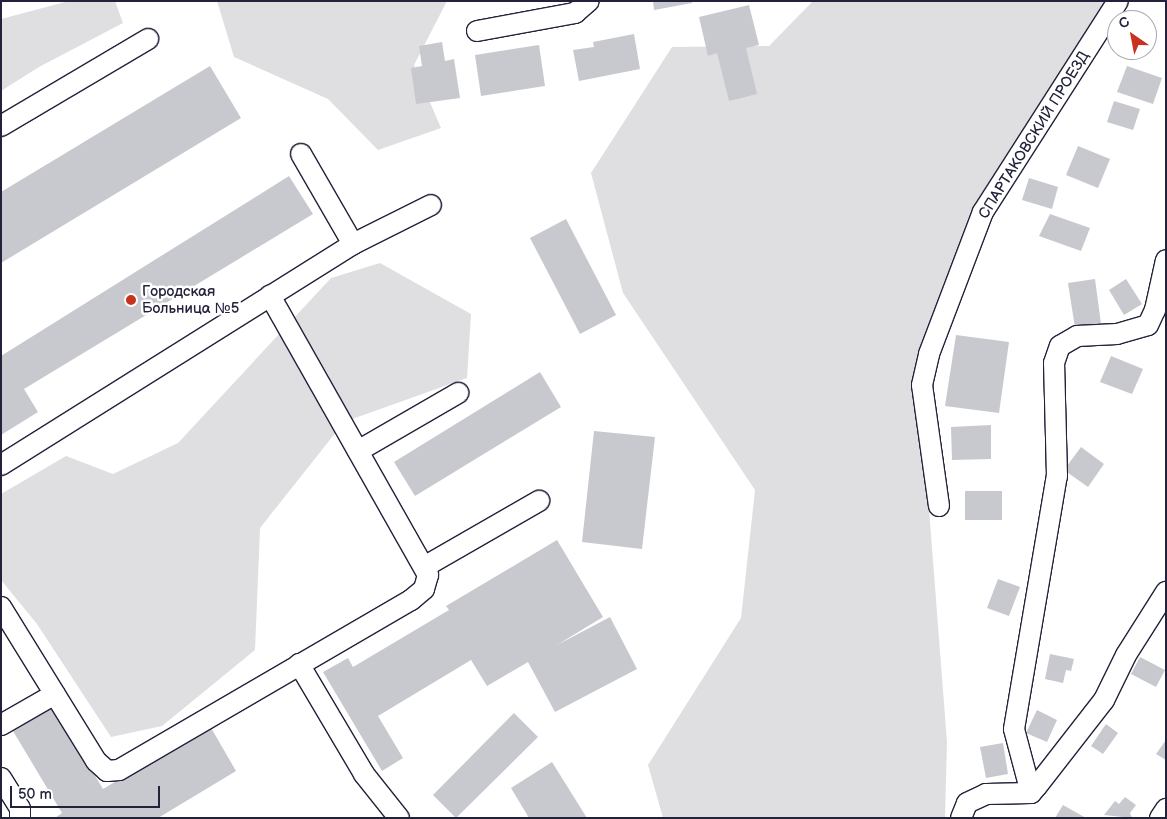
<!DOCTYPE html>
<meta charset="utf-8">
<style>
body{margin:0}
#map{position:relative;width:1167px;height:819px;overflow:hidden;background:#fff;font-family:"Balsamiq Sans",sans-serif}
div>[style]{position:absolute}
.green>*{inset:0;background:#dfdfe2}
.building>*{inset:0;background:#c8c8cf}
.roads{filter:drop-shadow(1px 0 #22223b) drop-shadow(-1px 0 #22223b) drop-shadow(0 1px #22223b) drop-shadow(0 -1px #22223b)}
.minor>*{height:20px;margin:-10px;padding:0 10px;transform-origin:10px;border-radius:10px;background:#fff}
.dots>*{width:14px;height:14px;translate:-50% -50%;box-sizing:border-box;border:2px solid #fff;border-radius:50%}
span{translate:-50% -50%;white-space:nowrap;text-align:center;line-height:1.15;-webkit-text-stroke:5px #fff;paint-order:stroke}
.street-label{font-size:15px;color:#22223b}
.poi-label{font-size:15px;color:#22223b}
.left{translate:0 -50%;text-align:left}
.frame{position:absolute;inset:0;border:2px solid #22223b;pointer-events:none}
.north{position:absolute;left:1107px;top:10px;width:50px;height:50px;box-sizing:border-box;background:#fff;border:1px solid #a7a7b1;border-radius:50%;rotate:327deg;font-size:14px;font-weight:700;line-height:20px;text-align:center;color:#22223b}
.north::after{content:'';display:block;margin:auto;width:18px;height:22px;background:#c8321e;clip-path:polygon(50% 0,100% 100%,50% 72%,0 100%)}
.scale{position:absolute;left:10px;top:786px;width:150px;height:22px;box-sizing:border-box;border:2px solid #22223b;border-top:0;padding-left:6px;font-size:15px;line-height:18px;white-space:nowrap;color:#22223b;-webkit-text-stroke:4px #fff;paint-order:stroke}
</style>
<div id="map">
<div class="green">
<i style="clip-path:polygon(69px 1px,115px 1px,123px 23px,39px 67px,1px 91px,1px 19px)"></i>
<i style="clip-path:polygon(217px 1px,447px 1px,414px 65px,441px 128px,378px 150px,328px 99px,234px 57px)"></i>
<i style="clip-path:polygon(813px 1px,1114px 1px,999px 186px,933px 356px,927px 483px,947px 742px,945px 818px,663px 818px,648px 765px,741px 618px,755px 490px,623px 293px,591px 173px,672px 47px,769px 46px)"></i>
<i style="clip-path:polygon(380px 263px,471px 314px,467px 378px,344px 422px,260px 528px,255px 650px,162px 726px,111px 737px,37px 624px,1px 580px,1px 494px,66px 456px,113px 474px,178px 443px,331px 278px)"></i>
</div>
<div class="building">
<i style="clip-path:polygon(653px 1px,692px 1px,692px 3px,654px 10px)"></i>
<i style="clip-path:polygon(749px 5px,759px 45px,746px 48px,757px 94px,729px 101px,717px 53px,708px 56px,699px 17px)"></i>
<i style="clip-path:polygon(634px 34px,640px 69px,579px 81px,573px 50px,594px 47px,593px 42px)"></i>
<i style="clip-path:polygon(442px 42px,445px 61px,454px 59px,460px 98px,416px 104px,411px 68px,422px 66px,419px 46px)"></i>
<i style="clip-path:polygon(539px 45px,545px 86px,481px 96px,475px 55px)"></i>
<i style="clip-path:polygon(210px 66px,241px 118px,1px 263px,1px 192px)"></i>
<i style="clip-path:polygon(1127px 66px,1162px 78px,1153px 104px,1117px 92px)"></i>
<i style="clip-path:polygon(1114px 101px,1140px 109px,1133px 130px,1107px 122px)"></i>
<i style="clip-path:polygon(1078px 146px,1110px 159px,1098px 188px,1066px 175px)"></i>
<i style="clip-path:polygon(289px 176px,313px 214px,24px 389px,38px 412px,1px 435px,1px 356px)"></i>
<i style="clip-path:polygon(1029px 178px,1058px 187px,1052px 209px,1022px 200px)"></i>
<i style="clip-path:polygon(1050px 214px,1090px 228px,1081px 251px,1039px 236px)"></i>
<i style="clip-path:polygon(566px 219px,616px 315px,580px 334px,530px 238px)"></i>
<i style="clip-path:polygon(1095px 279px,1101px 324px,1075px 328px,1068px 283px)"></i>
<i style="clip-path:polygon(1126px 279px,1142px 304px,1124px 315px,1109px 290px)"></i>
<i style="clip-path:polygon(956px 335px,1009px 342px,999px 413px,945px 406px)"></i>
<i style="clip-path:polygon(1111px 356px,1143px 369px,1132px 394px,1100px 382px)"></i>
<i style="clip-path:polygon(540px 372px,561px 407px,415px 496px,394px 462px)"></i>
<i style="clip-path:polygon(991px 425px,991px 459px,952px 460px,951px 427px)"></i>
<i style="clip-path:polygon(594px 431px,655px 437px,642px 549px,582px 542px)"></i>
<i style="clip-path:polygon(1081px 447px,1104px 464px,1088px 487px,1064px 470px)"></i>
<i style="clip-path:polygon(965px 491px,1002px 491px,1002px 520px,965px 520px)"></i>
<i style="clip-path:polygon(557px 540px,603px 617px,557px 645px,610px 617px,637px 669px,555px 712px,528px 662px,487px 686px,471px 660px,378px 716px,403px 758px,382px 771px,323px 672px,348px 658px,353px 667px,449px 610px,446px 606px)"></i>
<i style="clip-path:polygon(998px 579px,1020px 587px,1009px 616px,987px 608px)"></i>
<i style="clip-path:polygon(1050px 654px,1074px 659px,1071px 671px,1066px 670px,1063px 683px,1045px 679px)"></i>
<i style="clip-path:polygon(1140px 657px,1165px 670px,1156px 687px,1131px 674px)"></i>
<i style="clip-path:polygon(54px 707px,103px 789px,210px 726px,236px 771px,158px 818px,55px 818px,62px 813px,13px 731px)"></i>
<i style="clip-path:polygon(1037px 710px,1057px 720px,1047px 742px,1026px 733px)"></i>
<i style="clip-path:polygon(514px 713px,538px 737px,456px 818px,433px 795px)"></i>
<i style="clip-path:polygon(1106px 724px,1118px 733px,1103px 754px,1091px 746px)"></i>
<i style="clip-path:polygon(1166px 740px,1166px 760px,1156px 754px)"></i>
<i style="clip-path:polygon(1003px 743px,1008px 774px,986px 778px,980px 747px)"></i>
<i style="clip-path:polygon(552px 762px,587px 818px,529px 818px,511px 788px)"></i>
<i style="clip-path:polygon(1125px 797px,1136px 805px,1130px 813px,1132px 818px,1104px 815px,1115px 801px,1119px 804px)"></i>
<i style="clip-path:polygon(1063px 805px,1086px 818px,1055px 818px)"></i>
</div>
<div class="roads">
<div class="minor">
<i style="left:477px;top:31px;width:100px;rotate:-10.4deg"></i>
<i style="left:575px;top:13px;width:18px;rotate:-41deg"></i>
<i style="left:1px;top:126px;width:171px;rotate:-30.6deg"></i>
<i style="left:301px;top:154px;width:104px;rotate:60deg"></i>
<i style="left:358px;top:451px;width:116px;rotate:-30.1deg"></i>
<i style="left:1px;top:465px;width:416px;rotate:-32.1deg"></i>
<i style="left:353px;top:244px;width:87px;rotate:-26.6deg"></i>
<i style="left:939px;top:506px;width:122px;rotate:-98deg"></i>
<i style="left:922px;top:385px;width:32px;rotate:-77deg"></i>
<i style="left:929px;top:354px;width:152px;rotate:-69.2deg"></i>
<i style="left:983px;top:212px;width:250px;rotate:-57.4deg"></i>
<i style="left:424px;top:567px;width:133px;rotate:-29.9deg"></i>
<i style="left:1px;top:607px;width:181px;rotate:58.3deg"></i>
<i style="left:96px;top:761px;width:15px;rotate:42deg"></i>
<i style="left:107px;top:771px;width:12px;rotate:-5deg"></i>
<i style="left:119px;top:770px;width:338px;rotate:-30.2deg"></i>
<i style="left:411px;top:600px;width:17px;rotate:-40deg"></i>
<i style="left:424px;top:589px;width:15px;rotate:-74deg"></i>
<i style="left:428px;top:575px;width:321px;rotate:-119.5deg"></i>
<i style="left:299px;top:664px;width:128px;rotate:59.4deg"></i>
<i style="left:364px;top:774px;width:56px;rotate:51.5deg"></i>
<i style="left:1px;top:725px;width:62px;rotate:-29.9deg"></i>
<i style="left:1px;top:778px;width:36px;rotate:58deg"></i>
<i style="left:20px;top:809px;width:9px;rotate:90deg"></i>
<i style="left:1031px;top:793px;width:66px;rotate:-104.9deg"></i>
<i style="left:1014px;top:729px;width:257px;rotate:-80.4deg"></i>
<i style="left:1057px;top:476px;width:113px;rotate:-91.5deg"></i>
<i style="left:1054px;top:363px;width:18px;rotate:-71deg"></i>
<i style="left:1060px;top:346px;width:20px;rotate:-30deg"></i>
<i style="left:1077px;top:336px;width:40px;rotate:-2.9deg"></i>
<i style="left:1117px;top:334px;width:32px;rotate:-16deg"></i>
<i style="left:1148px;top:325px;width:17px;rotate:-65deg"></i>
<i style="left:1155px;top:310px;width:51px;rotate:-77.6deg"></i>
<i style="left:961px;top:818px;width:16px;rotate:-68deg"></i>
<i style="left:967px;top:803px;width:21px;rotate:-25deg"></i>
<i style="left:986px;top:794px;width:45px;rotate:-1.3deg"></i>
<i style="left:1031px;top:793px;width:9px;rotate:-49deg"></i>
<i style="left:1037px;top:786px;width:109px;rotate:-52.1deg"></i>
<i style="left:1104px;top:700px;width:50px;rotate:-63.9deg"></i>
<i style="left:1126px;top:655px;width:75px;rotate:-57.6deg"></i>
<i style="left:1160px;top:818px;width:11px;rotate:-56deg"></i>
</div>
</div>
<div class="dots">
<i style="left:131px;top:300px;background:#c8321e"></i>
</div>
<div class="street-label">
<span style="left:1034px;top:135px;rotate:-58deg">СПАРТАКОВСКИЙ ПРОЕЗД</span>
</div>
<div class="poi-label">
<span class="left" style="left:142px;top:300px">Городская<br>Больница №5</span>
</div>
<div class="frame"></div>
<div class="north">С</div>
<div class="scale">50 m</div>
</div>
